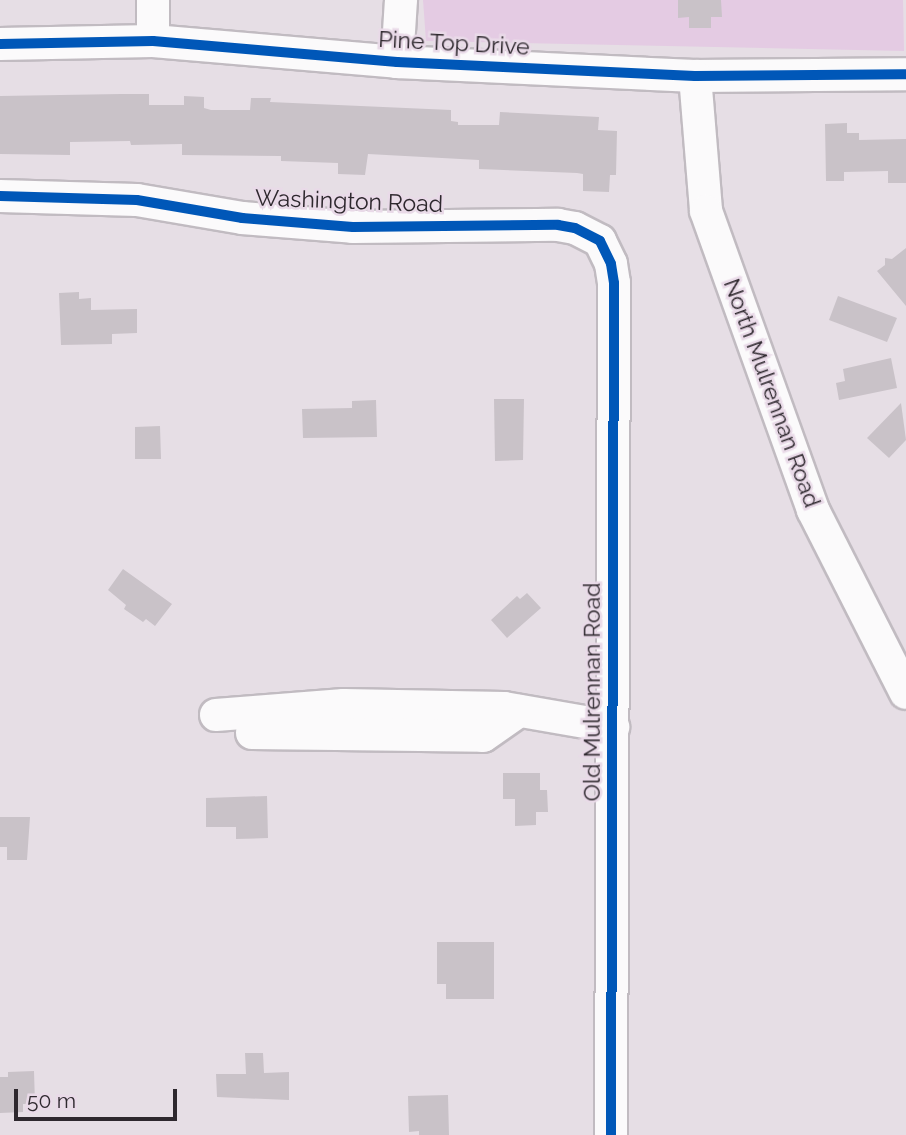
<!DOCTYPE html>
<style>
body{margin:0}
#map{position:relative;width:906px;height:1135px;overflow:hidden;background:#e6dee5;font-family:Raleway,sans-serif}
div>[style]{position:absolute}
.green>*{inset:0;background:#e4cbe3}
.building>*{inset:0;background:#c9c2c8}
.roads{filter:drop-shadow(2px 0 #c1bbc1) drop-shadow(-2px 0 #c1bbc1) drop-shadow(0 2px #c1bbc1) drop-shadow(0 -2px #c1bbc1)}
.minor>*{height:32px;margin:-16px;padding:0 16px;transform-origin:16px;border-radius:16px;background:#fbfafb}
.cycleway>*{height:10px;margin:-5px;padding:0 5px;transform-origin:5px;border-radius:5px;background:#0057b8}
span{translate:-50% -50%;white-space:nowrap;text-align:center;line-height:1.15;-webkit-text-stroke:5px #e9dae8;paint-order:stroke}
.street-label{font-size:23px;color:#2e282e}
.scale{position:absolute;left:14px;top:1089px;width:163px;height:32px;box-sizing:border-box;border:4px solid #2e282e;border-top:0;padding-left:9px;font-size:21px;line-height:24px;white-space:nowrap;color:#2e282e;-webkit-text-stroke:5px #e9dae8;paint-order:stroke}
</style>
<div id="map">
<div class="green">
<i style="clip-path:polygon(423px 0,903px 0,904px 51px,426px 41px)"></i>
</div>
<div class="building">
<i style="clip-path:polygon(678px 0,721px 0,722px 17px,711px 17px,711px 28px,689px 28px,689px 17px,678px 18px)"></i>
<i style="clip-path:polygon(121px 94px,149px 94px,149px 105px,184px 105px,184px 96px,204px 97px,204px 108px,211px 110px,250px 110px,251px 98px,271px 98px,270px 102px,451px 110px,451px 121px,458px 122px,458px 125px,499px 125px,500px 112px,599px 117px,598px 130px,617px 131px,616px 175px,610px 175px,609px 192px,583px 191px,583px 174px,577px 173px,479px 169px,479px 160px,368px 154px,365px 175px,338px 174px,338px 163px,281px 161px,281px 156px,182px 155px,182px 144px,131px 145px,130px 141px,70px 142px,70px 155px,0 154px,0 96px)"></i>
<i style="clip-path:polygon(847px 123px,847px 133px,859px 133px,859px 140px,906px 139px,906px 183px,888px 183px,888px 171px,844px 172px,844px 181px,826px 181px,825px 124px)"></i>
<i style="clip-path:polygon(906px 248px,906px 306px,877px 271px,885px 265px,885px 258px,892px 259px)"></i>
<i style="clip-path:polygon(79px 292px,79px 299px,91px 298px,91px 310px,137px 309px,137px 333px,112px 334px,112px 344px,61px 345px,59px 293px)"></i>
<i style="clip-path:polygon(838px 296px,897px 318px,887px 342px,829px 320px)"></i>
<i style="clip-path:polygon(891px 358px,897px 388px,839px 400px,836px 383px,845px 381px,843px 369px)"></i>
<i style="clip-path:polygon(494px 399px,524px 399px,523px 460px,495px 461px)"></i>
<i style="clip-path:polygon(376px 400px,377px 437px,303px 438px,302px 409px,352px 408px,352px 401px)"></i>
<i style="clip-path:polygon(901px 403px,906px 440px,889px 458px,867px 438px)"></i>
<i style="clip-path:polygon(160px 426px,161px 459px,135px 459px,135px 427px)"></i>
<i style="clip-path:polygon(123px 569px,172px 604px,155px 626px,146px 619px,143px 622px,124px 609px,126px 605px,108px 590px)"></i>
<i style="clip-path:polygon(527px 593px,541px 608px,507px 638px,491px 620px,517px 596px,520px 599px)"></i>
<i style="clip-path:polygon(503px 773px,540px 773px,540px 790px,547px 790px,548px 812px,536px 812px,536px 825px,515px 826px,515px 799px,503px 799px)"></i>
<i style="clip-path:polygon(267px 796px,268px 838px,236px 839px,236px 827px,206px 827px,206px 798px)"></i>
<i style="clip-path:polygon(0 817px,30px 817px,27px 860px,7px 860px,7px 847px,0 847px)"></i>
<i style="clip-path:polygon(437px 942px,494px 942px,494px 999px,446px 999px,446px 984px,437px 984px)"></i>
<i style="clip-path:polygon(245px 1053px,263px 1053px,264px 1073px,289px 1072px,289px 1100px,217px 1097px,216px 1074px,246px 1074px)"></i>
<i style="clip-path:polygon(34px 1071px,35px 1104px,23px 1104px,23px 1112px,0 1113px,0 1077px,8px 1077px,8px 1072px)"></i>
<i style="clip-path:polygon(448px 1095px,449px 1135px,419px 1135px,419px 1131px,409px 1132px,408px 1096px)"></i>
</div>
<div class="roads">
<div class="minor">
<i style="left:153px;top:41px;width:41px;rotate:-90deg"></i>
<i style="left:0;top:44px;width:153px;rotate:-1.1deg"></i>
<i style="left:153px;top:41px;width:245px;rotate:4.9deg"></i>
<i style="left:397px;top:62px;width:298px;rotate:2.7deg"></i>
<i style="left:695px;top:76px;width:211px;rotate:-0.5deg"></i>
<i style="left:397px;top:62px;width:62px;rotate:-86.3deg"></i>
<i style="left:695px;top:76px;width:135px;rotate:85.3deg"></i>
<i style="left:706px;top:211px;width:318px;rotate:70.3deg"></i>
<i style="left:813px;top:510px;width:205px;rotate:63.1deg"></i>
<i style="left:0;top:196px;width:137px;rotate:1.7deg"></i>
<i style="left:137px;top:200px;width:107px;rotate:9.7deg"></i>
<i style="left:242px;top:218px;width:111px;rotate:4.6deg"></i>
<i style="left:353px;top:227px;width:205px;rotate:-0.6deg"></i>
<i style="left:558px;top:225px;width:17px;rotate:10deg"></i>
<i style="left:575px;top:228px;width:28px;rotate:27deg"></i>
<i style="left:600px;top:241px;width:25px;rotate:64deg"></i>
<i style="left:611px;top:264px;width:19px;rotate:81deg"></i>
<i style="left:614px;top:283px;width:852px;rotate:90.2deg"></i>
<i style="left:216px;top:715px;width:128px;rotate:-4.5deg"></i>
<i style="left:344px;top:705px;width:160px;rotate:1.1deg"></i>
<i style="left:504px;top:708px;width:111px;rotate:9.9deg"></i>
<i style="left:252px;top:733px;width:231px;rotate:0.7deg"></i>
<i style="left:483px;top:736px;width:44px;rotate:-34.8deg"></i>
</div>
</div>
<div class="cycleway">
<i style="left:0;top:44px;width:153px;rotate:-1.1deg"></i>
<i style="left:153px;top:41px;width:245px;rotate:4.9deg"></i>
<i style="left:397px;top:62px;width:298px;rotate:2.7deg"></i>
<i style="left:695px;top:76px;width:211px;rotate:-0.5deg"></i>
<i style="left:0;top:196px;width:137px;rotate:1.7deg"></i>
<i style="left:137px;top:200px;width:107px;rotate:9.7deg"></i>
<i style="left:242px;top:218px;width:111px;rotate:4.6deg"></i>
<i style="left:353px;top:227px;width:205px;rotate:-0.6deg"></i>
<i style="left:558px;top:225px;width:17px;rotate:10deg"></i>
<i style="left:575px;top:228px;width:28px;rotate:27deg"></i>
<i style="left:600px;top:241px;width:25px;rotate:64deg"></i>
<i style="left:611px;top:264px;width:19px;rotate:81deg"></i>
<i style="left:614px;top:283px;width:852px;rotate:90.2deg"></i>
</div>
<div class="street-label">
<span style="left:454px;top:43px;rotate:3deg">Pine Top Drive</span>
<span style="left:349px;top:201px;rotate:2deg">Washington Road</span>
<span style="left:772px;top:393px;rotate:70deg">North Mulrennan Road</span>
<span style="left:592px;top:692px;rotate:-90deg">Old Mulrennan Road</span>
</div>
<div class="scale">50 m</div>
</div>
